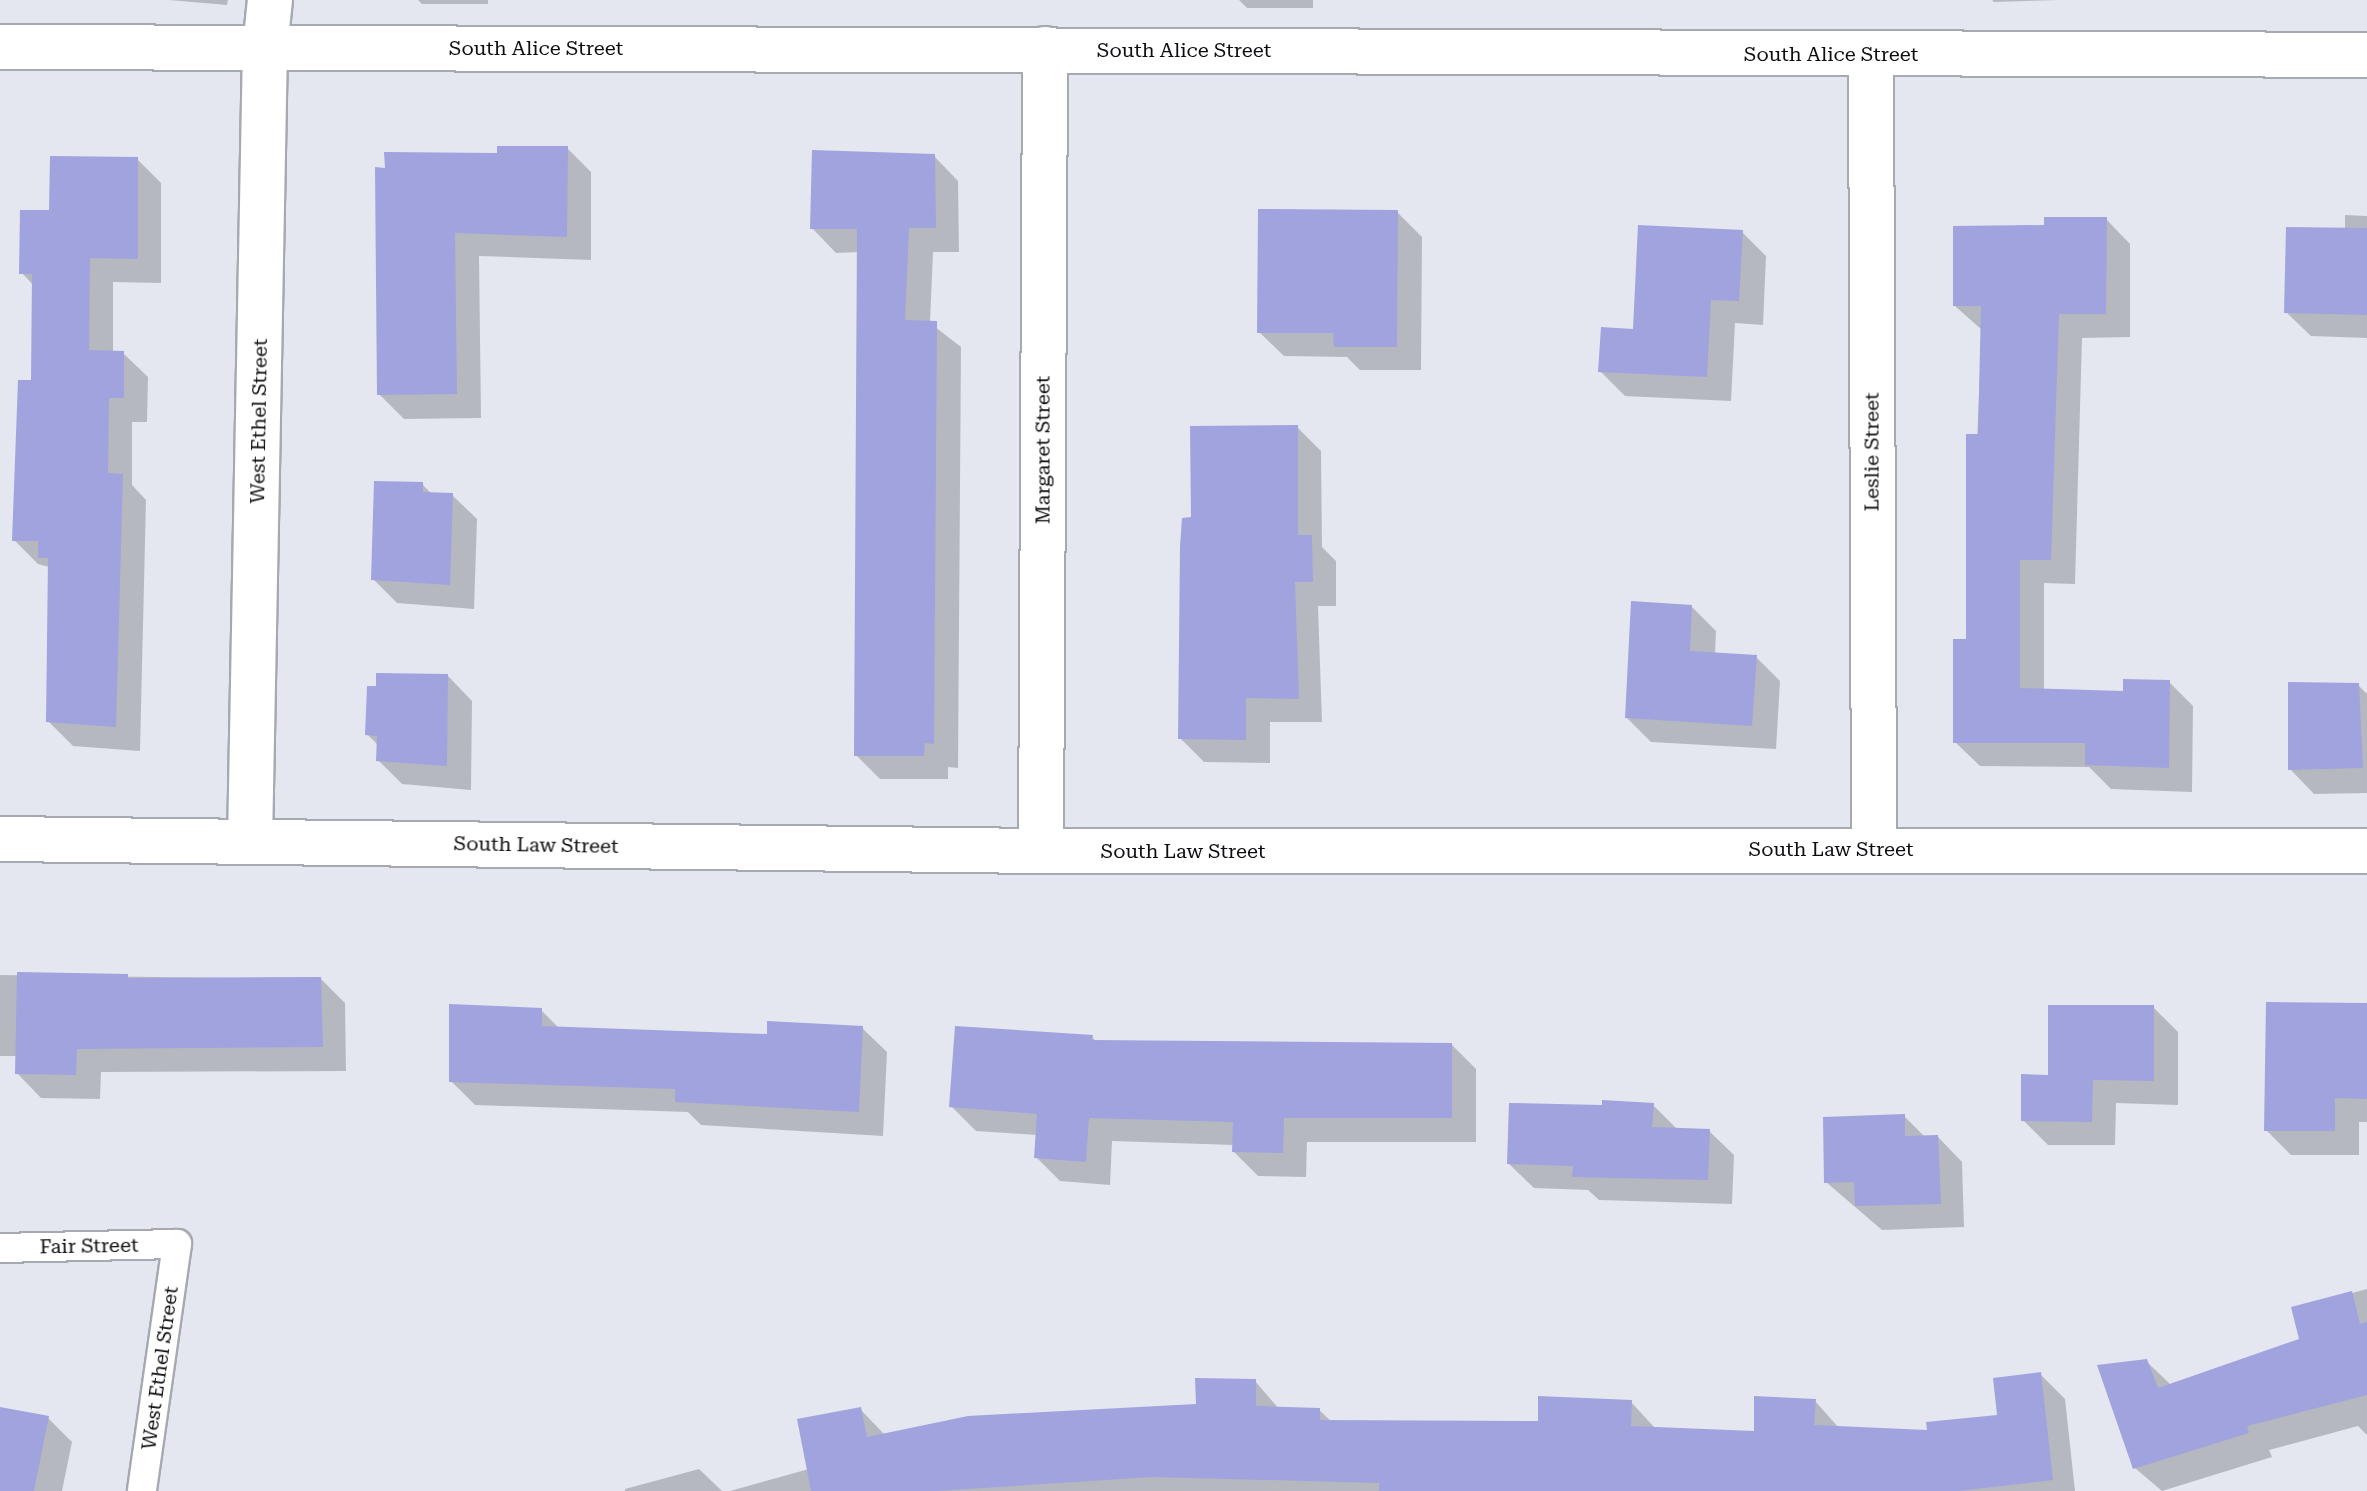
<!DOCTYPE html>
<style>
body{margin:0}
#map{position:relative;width:2367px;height:1491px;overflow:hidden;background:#e4e7ef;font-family:"Roboto Serif",serif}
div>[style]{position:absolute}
.shadow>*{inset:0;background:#0003}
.building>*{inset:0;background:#a0a3de}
.roads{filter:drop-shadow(2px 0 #a6a9b0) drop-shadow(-2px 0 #a6a9b0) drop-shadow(0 2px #a6a9b0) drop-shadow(0 -2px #a6a9b0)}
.service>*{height:28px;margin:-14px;padding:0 14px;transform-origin:14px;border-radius:14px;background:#fff}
.minor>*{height:44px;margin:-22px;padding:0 22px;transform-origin:22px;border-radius:22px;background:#fff}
span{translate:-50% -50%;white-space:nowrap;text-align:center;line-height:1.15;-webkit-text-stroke:8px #fff;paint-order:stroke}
.street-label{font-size:20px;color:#0d0e11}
</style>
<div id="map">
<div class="shadow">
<i style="clip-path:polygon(169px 0,228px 0,227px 5px)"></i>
<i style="clip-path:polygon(418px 0,488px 0,488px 4px,422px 4px)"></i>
<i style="clip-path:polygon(1239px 0,1313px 0,1313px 8px,1247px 8px)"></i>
<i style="clip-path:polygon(1992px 0,2060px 0,1994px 2px)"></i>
<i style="clip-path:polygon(567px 148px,591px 172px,591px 260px,479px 256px,481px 418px,404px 419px,379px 394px,387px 170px)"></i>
<i style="clip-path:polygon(814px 152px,934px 156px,958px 181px,959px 252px,933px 252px,930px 323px,961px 347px,958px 768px,948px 767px,948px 779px,880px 779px,856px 755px,859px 252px,836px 253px,812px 228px)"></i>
<i style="clip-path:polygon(137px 159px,161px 183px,161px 283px,113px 282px,113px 352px,123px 353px,148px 377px,147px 422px,132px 422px,132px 485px,146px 500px,140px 751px,73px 746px,48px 721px,49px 567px,38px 564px,14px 540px,33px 382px,34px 286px,22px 273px,51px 212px)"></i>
<i style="clip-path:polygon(1397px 212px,1422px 237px,1421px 370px,1360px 370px,1347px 357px,1284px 356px,1259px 332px)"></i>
<i style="clip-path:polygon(2345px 215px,2367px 216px,2367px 338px,2311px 336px,2286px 312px,2345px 230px)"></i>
<i style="clip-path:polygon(2106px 219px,2130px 244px,2130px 337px,2082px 338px,2075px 584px,2044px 583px,2044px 691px,2125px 693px,2169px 682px,2193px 706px,2192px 792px,2111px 789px,2089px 767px,1980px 766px,1955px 742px,1968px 641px,1982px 330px,1955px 306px,2046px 227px)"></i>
<i style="clip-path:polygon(1742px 232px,1766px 256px,1763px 325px,1735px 323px,1731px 401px,1625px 396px,1600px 371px,1635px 331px)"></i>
<i style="clip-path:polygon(1297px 427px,1321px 451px,1322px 547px,1336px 561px,1336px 606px,1318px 606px,1322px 722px,1270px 722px,1270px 763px,1204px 762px,1180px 738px,1193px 519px)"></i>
<i style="clip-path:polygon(422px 484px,432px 494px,452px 495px,477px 519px,474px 609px,397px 603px,373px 579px)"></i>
<i style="clip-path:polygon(1692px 607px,1716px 631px,1715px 655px,1756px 657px,1780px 681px,1776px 749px,1651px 742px,1627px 718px)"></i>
<i style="clip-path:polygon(448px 676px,472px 701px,471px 790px,402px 784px,378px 760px,378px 745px,367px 734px)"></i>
<i style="clip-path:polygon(2358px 685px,2367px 694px,2367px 793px,2314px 794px,2290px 769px)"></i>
<i style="clip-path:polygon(0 975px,321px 979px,345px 1003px,346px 1071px,101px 1072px,100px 1099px,41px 1098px,17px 1073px,17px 1056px,0 1056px)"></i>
<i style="clip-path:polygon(2367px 1005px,2367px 1122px,2359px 1122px,2359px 1155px,2291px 1155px,2266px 1130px)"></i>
<i style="clip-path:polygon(2153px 1007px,2178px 1032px,2178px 1105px,2116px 1103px,2115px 1145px,2048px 1145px,2023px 1120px,2050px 1077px)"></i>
<i style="clip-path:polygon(541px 1010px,560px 1029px,768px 1036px,862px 1028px,887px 1052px,883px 1136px,701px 1125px,688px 1112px,475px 1105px,451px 1081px)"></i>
<i style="clip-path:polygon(1092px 1037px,1097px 1042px,1452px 1045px,1476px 1069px,1476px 1142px,1307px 1142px,1306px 1177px,1258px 1176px,1234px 1152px,1234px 1145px,1112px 1141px,1110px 1185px,1060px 1181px,1036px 1157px,1037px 1135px,976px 1131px,951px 1106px)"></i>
<i style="clip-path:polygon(1653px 1105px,1678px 1130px,1709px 1131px,1734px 1155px,1732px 1204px,1599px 1200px,1588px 1190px,1534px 1188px,1509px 1164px)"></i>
<i style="clip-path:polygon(1904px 1116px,1926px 1138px,1938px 1137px,1962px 1162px,1964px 1227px,1882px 1230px,1826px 1182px)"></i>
<i style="clip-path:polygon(2367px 1289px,2367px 1435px,2358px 1426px,2269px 1450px,2272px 1457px,2162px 1491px,2135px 1468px,2146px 1361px,2171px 1385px,2301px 1340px,2293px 1309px)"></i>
<i style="clip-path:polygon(2040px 1374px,2065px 1399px,2075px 1491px,730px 1491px,809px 1469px,860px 1409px,885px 1435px,1198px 1406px,1255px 1381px,1279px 1409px,1319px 1410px,1332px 1422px,1540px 1423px,1631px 1402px,1656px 1429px,1756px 1433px,1815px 1401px,1839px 1428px,1929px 1433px,1999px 1416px)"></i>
<i style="clip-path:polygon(0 1409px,48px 1418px,72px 1442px,62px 1491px,0 1491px)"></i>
<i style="clip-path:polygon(699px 1469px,722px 1491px,625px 1491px,625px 1489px)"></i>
</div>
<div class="building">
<i style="clip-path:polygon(497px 146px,568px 146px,567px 237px,455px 233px,457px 394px,377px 395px,375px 167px,385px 168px,384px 152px,497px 153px)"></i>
<i style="clip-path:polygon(812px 150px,935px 154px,936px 228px,909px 228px,905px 320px,937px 321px,934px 744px,925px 743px,924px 756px,854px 756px,857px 229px,810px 229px)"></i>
<i style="clip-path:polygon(50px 156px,138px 157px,138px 259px,90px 258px,89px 350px,124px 351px,124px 398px,109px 398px,108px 473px,123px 474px,116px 727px,46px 722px,48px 558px,38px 558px,38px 541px,12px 541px,18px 380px,31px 380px,32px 274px,19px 274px,20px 210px,49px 210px)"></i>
<i style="clip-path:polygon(1258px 209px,1398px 210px,1397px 347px,1334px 347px,1333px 333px,1257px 333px)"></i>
<i style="clip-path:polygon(2044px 217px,2107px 217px,2106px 314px,2059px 314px,2051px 560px,2020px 560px,2020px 688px,2123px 691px,2123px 679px,2170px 680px,2169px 768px,2085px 765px,2085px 743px,1953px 743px,1953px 639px,1966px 639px,1966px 434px,1978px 434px,1981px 306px,1953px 306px,1953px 226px,2044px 225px)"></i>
<i style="clip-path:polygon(1638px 225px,1743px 230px,1739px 301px,1711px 300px,1707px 377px,1598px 372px,1601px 327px,1633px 329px)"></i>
<i style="clip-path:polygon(2286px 227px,2367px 228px,2367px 315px,2284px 313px)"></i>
<i style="clip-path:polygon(1298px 425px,1298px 535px,1312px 535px,1313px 582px,1295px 582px,1299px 699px,1246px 698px,1246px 740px,1178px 739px,1180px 546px,1182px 518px,1191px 517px,1190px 426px)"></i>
<i style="clip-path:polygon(374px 481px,423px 482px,423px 492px,453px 493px,450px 585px,371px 580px)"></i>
<i style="clip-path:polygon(1631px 601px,1692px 605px,1690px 651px,1757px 655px,1752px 726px,1625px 718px)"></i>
<i style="clip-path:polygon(376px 673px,448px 674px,447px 766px,376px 761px,377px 736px,365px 735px,367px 686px,376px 686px)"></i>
<i style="clip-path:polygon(2288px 682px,2359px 683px,2363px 768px,2288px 770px)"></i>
<i style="clip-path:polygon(17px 972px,128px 974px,128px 978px,321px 977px,323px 1047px,77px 1049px,76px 1075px,15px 1074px)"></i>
<i style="clip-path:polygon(2266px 1002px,2367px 1003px,2367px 1099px,2335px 1098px,2335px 1131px,2264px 1131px)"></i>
<i style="clip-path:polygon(449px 1004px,542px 1008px,542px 1026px,767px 1034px,767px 1021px,863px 1026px,859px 1112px,675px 1102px,675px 1089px,449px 1082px)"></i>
<i style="clip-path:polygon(2048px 1005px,2154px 1005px,2154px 1081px,2093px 1080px,2092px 1122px,2021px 1121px,2021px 1074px,2048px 1075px)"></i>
<i style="clip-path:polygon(955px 1026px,1093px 1035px,1092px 1040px,1452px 1043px,1452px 1118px,1284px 1118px,1283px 1153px,1232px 1152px,1233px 1122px,1089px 1118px,1086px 1162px,1034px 1158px,1037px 1114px,949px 1107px)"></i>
<i style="clip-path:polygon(1602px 1100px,1654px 1103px,1652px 1127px,1710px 1129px,1708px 1180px,1572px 1177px,1573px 1166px,1507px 1164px,1509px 1103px,1602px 1105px)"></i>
<i style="clip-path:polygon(1905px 1114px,1905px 1136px,1938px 1135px,1941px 1204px,1855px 1206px,1854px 1182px,1824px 1183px,1823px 1117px)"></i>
<i style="clip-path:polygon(2352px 1291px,2360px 1324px,2367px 1322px,2367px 1395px,2247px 1426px,2249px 1433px,2133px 1469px,2097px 1365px,2147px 1359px,2158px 1388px,2299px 1339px,2291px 1307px)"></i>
<i style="clip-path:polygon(2041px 1372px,2053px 1480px,1958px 1491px,1379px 1491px,1379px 1483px,1152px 1477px,937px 1491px,811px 1491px,797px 1419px,861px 1407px,867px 1437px,968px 1416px,1196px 1404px,1195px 1378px,1256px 1379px,1256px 1406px,1320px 1408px,1320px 1420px,1538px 1421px,1538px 1396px,1632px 1400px,1631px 1426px,1754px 1431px,1754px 1396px,1816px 1399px,1814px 1425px,1927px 1430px,1926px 1422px,1997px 1415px,1993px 1378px)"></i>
<i style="clip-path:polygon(0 1407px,49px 1416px,34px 1491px,0 1491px)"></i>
</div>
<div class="roads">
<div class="service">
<i style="left:0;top:1248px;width:177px;rotate:-1.3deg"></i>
<i style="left:177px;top:1244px;width:249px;rotate:98.1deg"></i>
</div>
<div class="minor">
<i style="left:0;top:47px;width:2367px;rotate:0.19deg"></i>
<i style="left:1871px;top:54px;width:795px;rotate:89.78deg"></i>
<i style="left:0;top:839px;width:1041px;rotate:0.66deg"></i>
<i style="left:1041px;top:851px;width:1326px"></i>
<i style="left:250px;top:842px;width:794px;rotate:-88.92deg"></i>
<i style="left:265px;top:48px;width:48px;rotate:-84.1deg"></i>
<i style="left:1041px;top:851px;width:802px;rotate:-89.71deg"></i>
</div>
</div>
<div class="street-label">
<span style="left:536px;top:48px">South Alice Street</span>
<span style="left:1184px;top:50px">South Alice Street</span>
<span style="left:1831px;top:54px">South Alice Street</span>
<span style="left:259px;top:421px;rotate:-89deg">West Ethel Street</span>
<span style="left:1043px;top:450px;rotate:-90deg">Margaret Street</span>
<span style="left:1872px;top:452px;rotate:-90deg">Leslie Street</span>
<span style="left:536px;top:845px;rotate:1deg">South Law Street</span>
<span style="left:1831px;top:849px">South Law Street</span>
<span style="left:1183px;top:851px">South Law Street</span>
<span style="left:89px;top:1246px;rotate:-1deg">Fair Street</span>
<span style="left:160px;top:1368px;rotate:-82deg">West Ethel Street</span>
</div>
</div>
